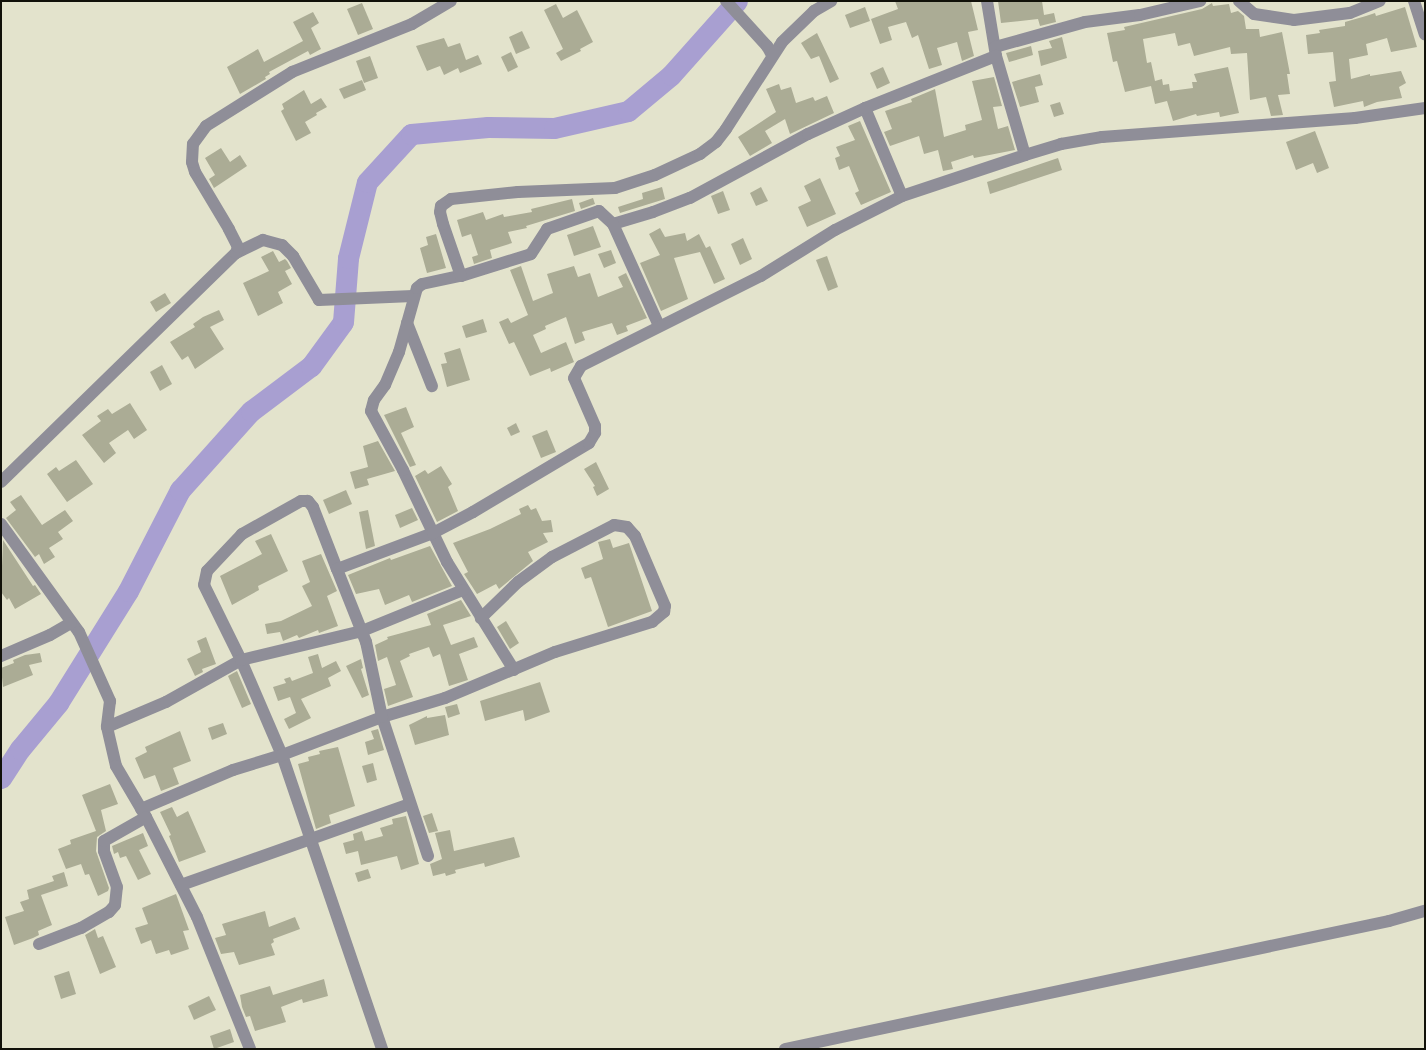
<!DOCTYPE html>
<style>
body{margin:0}
#map{position:relative;width:1426px;height:1050px;overflow:hidden;background:#e3e3cc;font-family:Spectral,serif}
div>[style]{position:absolute}
.river>*{height:21px;margin:-10.5px;padding:0 10.5px;transform-origin:10.5px;border-radius:10.5px;background:#a89fd1}
.building>*{inset:0;background:#abac95}
.minor>*{height:12px;margin:-6px;padding:0 6px;transform-origin:6px;border-radius:6px;background:#8f8e98}
span{translate:-50% -50%;white-space:nowrap;text-align:center;line-height:1.15;-webkit-text-stroke:4px #e3e3cc;paint-order:stroke}
.frame{position:absolute;inset:0;border:2px solid #111109;pointer-events:none}
</style>
<div id="map">
<div class="river">
<i style="left:1px;top:778px;width:35px;rotate:-57deg"></i>
<i style="left:20px;top:749px;width:60px;rotate:-50.4deg"></i>
<i style="left:58px;top:703px;width:132px;rotate:-58deg"></i>
<i style="left:128px;top:591px;width:114px;rotate:-62.8deg"></i>
<i style="left:180px;top:490px;width:106px;rotate:-48.1deg"></i>
<i style="left:251px;top:411px;width:75px;rotate:-36.9deg"></i>
<i style="left:311px;top:366px;width:54px;rotate:-54deg"></i>
<i style="left:343px;top:322px;width:64px;rotate:-85.5deg"></i>
<i style="left:348px;top:258px;width:78px;rotate:-76deg"></i>
<i style="left:367px;top:182px;width:65px;rotate:-47.5deg"></i>
<i style="left:411px;top:134px;width:77px;rotate:-5.2deg"></i>
<i style="left:488px;top:127px;width:66px;rotate:0.9deg"></i>
<i style="left:554px;top:128px;width:76px;rotate:-12.9deg"></i>
<i style="left:628px;top:111px;width:56px;rotate:-39.9deg"></i>
<i style="left:671px;top:75px;width:99px;rotate:-48.3deg"></i>
</div>
<div class="building">
<i style="clip-path:polygon(895px 1px,971px 1px,978px 30px,968px 32px,974px 56px,962px 61px,957px 42px,937px 48px,942px 65px,929px 69px,918px 35px,912px 38px,906px 22px,888px 27px,892px 40px,880px 44px,871px 19px,898px 9px)"></i>
<i style="clip-path:polygon(998px 1px,1042px 1px,1044px 15px,1054px 13px,1056px 22px,1040px 26px,1038px 19px,1001px 23px)"></i>
<i style="clip-path:polygon(362px 3px,373px 29px,358px 35px,347px 9px)"></i>
<i style="clip-path:polygon(1212px 3px,1213px 6px,1229px 4px,1231px 13px,1238px 11px,1244px 16px,1246px 29px,1259px 29px,1260px 37px,1282px 32px,1290px 74px,1287px 74px,1290px 94px,1278px 95px,1283px 115px,1271px 116px,1266px 97px,1250px 100px,1247px 53px,1231px 54px,1230px 47px,1194px 56px,1190px 43px,1178px 46px,1175px 33px,1143px 39px,1147px 63px,1151px 62px,1155px 81px,1162px 79px,1163px 85px,1169px 84px,1170px 91px,1193px 88px,1192px 82px,1197px 82px,1194px 74px,1228px 67px,1239px 113px,1220px 117px,1219px 112px,1197px 116px,1196px 114px,1173px 121px,1167px 101px,1155px 104px,1151px 86px,1125px 92px,1117px 61px,1113px 62px,1107px 33px,1125px 30px,1124px 27px,1202px 9px)"></i>
<i style="clip-path:polygon(556px 4px,563px 18px,577px 10px,593px 42px,580px 49px,581px 51px,561px 61px,556px 53px,563px 49px,544px 10px)"></i>
<i style="clip-path:polygon(865px 7px,870px 21px,850px 28px,845px 15px)"></i>
<i style="clip-path:polygon(1405px 7px,1417px 47px,1391px 52px,1387px 38px,1366px 44px,1368px 55px,1349px 59px,1351px 79px,1370px 74px,1370px 76px,1401px 71px,1406px 83px,1399px 87px,1402px 98px,1377px 102px,1364px 107px,1363px 101px,1334px 107px,1329px 82px,1336px 81px,1333px 52px,1308px 54px,1306px 35px,1320px 33px,1319px 30px,1345px 26px,1345px 22px,1366px 16px,1375px 13px,1376px 16px)"></i>
<i style="clip-path:polygon(313px 12px,319px 23px,311px 28px,321px 49px,310px 55px,308px 51px,269px 72px,270px 74px,265px 77px,266px 79px,240px 94px,227px 67px,258px 49px,264px 62px,303px 41px,293px 22px)"></i>
<i style="clip-path:polygon(522px 31px,530px 48px,516px 54px,509px 37px)"></i>
<i style="clip-path:polygon(817px 33px,839px 79px,830px 83px,819px 56px,811px 59px,801px 43px)"></i>
<i style="clip-path:polygon(1062px 37px,1067px 58px,1041px 66px,1038px 51px,1052px 48px,1049px 41px)"></i>
<i style="clip-path:polygon(444px 38px,448px 47px,460px 43px,466px 60px,478px 55px,482px 64px,460px 73px,458px 68px,444px 75px,440px 66px,427px 71px,416px 46px)"></i>
<i style="clip-path:polygon(1031px 46px,1033px 55px,1009px 62px,1006px 53px)"></i>
<i style="clip-path:polygon(511px 52px,518px 67px,508px 72px,501px 57px)"></i>
<i style="clip-path:polygon(370px 56px,378px 78px,364px 83px,356px 61px)"></i>
<i style="clip-path:polygon(883px 67px,890px 83px,877px 89px,870px 73px)"></i>
<i style="clip-path:polygon(1040px 74px,1043px 85px,1035px 87px,1039px 102px,1020px 107px,1012px 82px)"></i>
<i style="clip-path:polygon(994px 77px,1002px 106px,993px 107px,998px 129px,1008px 126px,1015px 150px,974px 158px,973px 155px,951px 162px,953px 169px,943px 171px,938px 150px,924px 154px,919px 136px,890px 146px,884px 132px,892px 129px,885px 111px,912px 102px,911px 99px,935px 89px,944px 137px,966px 130px,965px 125px,982px 120px,972px 81px)"></i>
<i style="clip-path:polygon(362px 80px,366px 90px,344px 99px,339px 89px)"></i>
<i style="clip-path:polygon(779px 84px,781px 90px,791px 87px,796px 103px,813px 97px,815px 101px,827px 96px,834px 113px,790px 134px,785px 119px,765px 131px,772px 143px,750px 156px,738px 137px,776px 112px,766px 89px)"></i>
<i style="clip-path:polygon(304px 90px,311px 104px,321px 98px,327px 107px,316px 113px,317px 115px,305px 122px,311px 133px,296px 141px,281px 111px,284px 109px,282px 104px)"></i>
<i style="clip-path:polygon(1060px 102px,1064px 114px,1054px 117px,1050px 105px)"></i>
<i style="clip-path:polygon(860px 121px,891px 192px,861px 205px,855px 193px,859px 191px,849px 166px,839px 170px,835px 158px,840px 156px,836px 147px,855px 140px,848px 126px)"></i>
<i style="clip-path:polygon(1315px 131px,1329px 168px,1317px 173px,1313px 163px,1296px 170px,1286px 142px)"></i>
<i style="clip-path:polygon(221px 148px,230px 162px,240px 155px,247px 166px,214px 188px,209px 179px,215px 175px,205px 158px)"></i>
<i style="clip-path:polygon(1058px 158px,1062px 170px,990px 194px,987px 182px)"></i>
<i style="clip-path:polygon(820px 178px,836px 214px,807px 227px,798px 207px,811px 201px,804px 186px)"></i>
<i style="clip-path:polygon(662px 187px,665px 199px,620px 213px,618px 207px,643px 199px,642px 193px)"></i>
<i style="clip-path:polygon(761px 187px,768px 201px,756px 206px,750px 193px)"></i>
<i style="clip-path:polygon(723px 191px,730px 210px,718px 214px,711px 196px)"></i>
<i style="clip-path:polygon(593px 198px,595px 204px,581px 209px,579px 203px)"></i>
<i style="clip-path:polygon(572px 199px,575px 211px,526px 226px,527px 228px,508px 232px,512px 243px,490px 250px,492px 258px,474px 264px,472px 257px,478px 255px,471px 234px,462px 237px,457px 220px,483px 212px,486px 220px,503px 214px,504px 217px,532px 212px,531px 209px)"></i>
<i style="clip-path:polygon(593px 226px,601px 247px,574px 256px,567px 235px)"></i>
<i style="clip-path:polygon(660px 228px,665px 237px,685px 233px,687px 241px,699px 234px,706px 248px,710px 246px,725px 279px,714px 284px,700px 252px,674px 258px,688px 299px,661px 311px,640px 263px,660px 255px,649px 234px)"></i>
<i style="clip-path:polygon(436px 234px,446px 268px,427px 273px,420px 248px,428px 245px,426px 237px)"></i>
<i style="clip-path:polygon(743px 238px,752px 259px,740px 265px,731px 244px)"></i>
<i style="clip-path:polygon(611px 250px,616px 263px,604px 268px,598px 254px)"></i>
<i style="clip-path:polygon(273px 251px,279px 262px,285px 259px,287px 261px,291px 268px,285px 271px,292px 284px,278px 292px,283px 303px,258px 316px,243px 283px,269px 271px,261px 257px)"></i>
<i style="clip-path:polygon(827px 256px,838px 287px,828px 291px,816px 260px)"></i>
<i style="clip-path:polygon(521px 266px,533px 301px,553px 293px,547px 274px,574px 266px,578px 277px,590px 273px,598px 297px,623px 287px,618px 277px,626px 273px,647px 318px,626px 326px,628px 331px,617px 335px,612px 323px,582px 332px,585px 340px,575px 344px,566px 317px,545px 326px,546px 329px,533px 335px,541px 353px,566px 342px,574px 362px,551px 372px,550px 368px,530px 376px,514px 342px,509px 344px,499px 322px,508px 318px,511px 323px,528px 315px,510px 270px)"></i>
<i style="clip-path:polygon(165px 293px,171px 303px,156px 312px,150px 302px)"></i>
<i style="clip-path:polygon(219px 310px,224px 320px,210px 327px,224px 349px,195px 369px,188px 356px,182px 360px,170px 342px,195px 327px,193px 324px,203px 317px)"></i>
<i style="clip-path:polygon(483px 319px,487px 332px,466px 338px,462px 326px)"></i>
<i style="clip-path:polygon(460px 348px,470px 380px,447px 387px,441px 364px,447px 363px,444px 353px)"></i>
<i style="clip-path:polygon(162px 365px,172px 384px,160px 391px,150px 372px)"></i>
<i style="clip-path:polygon(130px 403px,147px 430px,134px 439px,128px 430px,109px 443px,116px 453px,104px 463px,82px 435px,101px 421px,97px 416px,108px 409px,112px 414px)"></i>
<i style="clip-path:polygon(406px 407px,414px 427px,401px 433px,416px 465px,410px 467px,384px 415px)"></i>
<i style="clip-path:polygon(516px 423px,520px 432px,511px 436px,507px 428px)"></i>
<i style="clip-path:polygon(547px 430px,556px 452px,541px 458px,532px 436px)"></i>
<i style="clip-path:polygon(378px 441px,395px 471px,367px 479px,369px 485px,355px 489px,350px 472px,368px 467px,363px 446px)"></i>
<i style="clip-path:polygon(76px 460px,93px 484px,67px 502px,47px 474px,56px 467px,59px 471px)"></i>
<i style="clip-path:polygon(596px 462px,609px 489px,597px 496px,593px 487px,595px 486px,584px 469px)"></i>
<i style="clip-path:polygon(441px 466px,452px 484px,448px 487px,458px 511px,437px 522px,415px 476px,425px 470px,428px 474px)"></i>
<i style="clip-path:polygon(346px 490px,352px 504px,329px 514px,323px 500px)"></i>
<i style="clip-path:polygon(21px 495px,42px 525px,65px 510px,73px 521px,58px 532px,63px 539px,49px 548px,55px 557px,44px 564px,39px 554px,35px 557px,6px 518px,16px 510px,10px 502px)"></i>
<i style="clip-path:polygon(528px 505px,531px 510px,536px 508px,542px 521px,551px 520px,553px 532px,543px 533px,548px 542px,528px 552px,533px 561px,499px 589px,496px 584px,477px 594px,464px 574px,468px 572px,453px 543px,490px 529px,521px 514px,519px 509px)"></i>
<i style="clip-path:polygon(412px 508px,418px 520px,400px 528px,395px 515px)"></i>
<i style="clip-path:polygon(368px 510px,375px 546px,366px 549px,359px 512px)"></i>
<i style="clip-path:polygon(271px 534px,288px 571px,258px 586px,259px 590px,232px 605px,220px 576px,262px 554px,255px 541px)"></i>
<i style="clip-path:polygon(610px 539px,613px 548px,629px 543px,652px 611px,608px 627px,591px 577px,585px 579px,581px 568px,603px 559px,598px 542px)"></i>
<i style="clip-path:polygon(3px 540px,33px 586px,35px 585px,41px 594px,15px 609px,9px 598px,7px 600px,1px 592px)"></i>
<i style="clip-path:polygon(430px 546px,452px 586px,412px 602px,409px 595px,385px 605px,379px 589px,356px 594px,348px 575px,390px 558px,391px 560px)"></i>
<i style="clip-path:polygon(321px 554px,337px 591px,327px 596px,338px 626px,319px 633px,318px 630px,299px 638px,297px 635px,283px 641px,280px 632px,267px 634px,265px 624px,281px 621px,312px 606px,302px 586px,310px 582px,302px 561px)"></i>
<i style="clip-path:polygon(461px 600px,471px 616px,443px 625px,451px 645px,474px 637px,478px 647px,459px 654px,468px 680px,449px 686px,440px 654px,433px 657px,429px 647px,409px 654px,410px 656px,400px 661px,413px 697px,388px 706px,384px 689px,396px 685px,387px 657px,378px 661px,375px 645px,388px 639px,387px 637px,431px 625px,427px 614px)"></i>
<i style="clip-path:polygon(506px 621px,519px 643px,510px 649px,497px 627px)"></i>
<i style="clip-path:polygon(206px 637px,216px 664px,202px 669px,203px 672px,195px 676px,187px 659px,201px 652px,197px 641px)"></i>
<i style="clip-path:polygon(40px 653px,42px 662px,29px 665px,33px 675px,3px 687px,1px 668px,14px 663px,13px 660px,25px 655px)"></i>
<i style="clip-path:polygon(318px 654px,322px 668px,336px 661px,341px 671px,328px 678px,331px 686px,301px 699px,311px 718px,289px 729px,284px 719px,296px 713px,290px 697px,278px 701px,273px 687px,286px 683px,284px 679px,290px 677px,292px 681px,313px 673px,308px 657px)"></i>
<i style="clip-path:polygon(361px 659px,363px 668px,361px 669px,369px 695px,362px 698px,346px 666px)"></i>
<i style="clip-path:polygon(237px 671px,251px 704px,242px 708px,228px 676px)"></i>
<i style="clip-path:polygon(540px 682px,550px 712px,525px 721px,523px 710px,485px 721px,480px 701px)"></i>
<i style="clip-path:polygon(457px 704px,460px 714px,448px 718px,445px 707px)"></i>
<i style="clip-path:polygon(445px 715px,449px 735px,415px 745px,409px 725px,427px 716px,427px 718px)"></i>
<i style="clip-path:polygon(223px 723px,227px 734px,212px 740px,208px 728px)"></i>
<i style="clip-path:polygon(378px 729px,384px 750px,368px 755px,365px 742px,374px 739px,371px 731px)"></i>
<i style="clip-path:polygon(180px 731px,191px 761px,173px 768px,179px 784px,161px 791px,155px 775px,144px 779px,135px 758px,147px 752px,145px 747px)"></i>
<i style="clip-path:polygon(338px 747px,355px 806px,329px 815px,331px 823px,316px 829px,298px 764px,309px 761px,308px 757px,320px 754px,319px 751px)"></i>
<i style="clip-path:polygon(373px 763px,377px 780px,367px 783px,362px 766px)"></i>
<i style="clip-path:polygon(110px 784px,118px 804px,101px 810px,106px 831px,97px 837px,96px 851px,109px 888px,108px 891px,98px 896px,89px 874px,85px 875px,81px 864px,66px 869px,58px 849px,71px 844px,70px 840px,96px 831px,82px 795px)"></i>
<i style="clip-path:polygon(172px 807px,177px 817px,188px 811px,206px 852px,179px 862px,169px 836px,171px 835px,160px 812px)"></i>
<i style="clip-path:polygon(432px 813px,438px 831px,429px 833px,423px 816px)"></i>
<i style="clip-path:polygon(406px 816px,419px 864px,401px 870px,397px 856px,361px 865px,358px 851px,346px 854px,343px 843px,354px 840px,353px 834px,362px 831px,365px 841px,383px 836px,380px 828px,393px 824px,392px 819px)"></i>
<i style="clip-path:polygon(450px 830px,454px 851px,514px 837px,520px 857px,485px 867px,484px 863px,455px 870px,456px 873px,446px 876px,445px 873px,433px 876px,430px 864px,442px 859px,435px 833px)"></i>
<i style="clip-path:polygon(143px 833px,148px 846px,139px 850px,151px 874px,138px 880px,126px 856px,120px 858px,118px 852px,114px 854px,112px 846px)"></i>
<i style="clip-path:polygon(368px 869px,371px 878px,358px 882px,355px 873px)"></i>
<i style="clip-path:polygon(64px 872px,68px 886px,41px 895px,52px 925px,38px 931px,39px 935px,33px 938px,14px 945px,5px 917px,24px 911px,20px 902px,29px 899px,27px 890px,54px 881px,52px 876px)"></i>
<i style="clip-path:polygon(176px 894px,189px 930px,183px 931px,189px 949px,171px 955px,169px 950px,156px 954px,151px 940px,141px 944px,135px 928px,148px 924px,142px 908px)"></i>
<i style="clip-path:polygon(265px 911px,269px 927px,295px 917px,300px 929px,273px 939px,274px 942px,271px 944px,275px 955px,239px 965px,234px 952px,221px 954px,215px 938px,226px 935px,222px 924px)"></i>
<i style="clip-path:polygon(95px 929px,98px 938px,103px 936px,116px 967px,100px 974px,85px 935px)"></i>
<i style="clip-path:polygon(69px 971px,76px 994px,61px 999px,54px 976px)"></i>
<i style="clip-path:polygon(324px 979px,328px 996px,303px 1003px,302px 999px,281px 1007px,286px 1022px,255px 1031px,250px 1016px,246px 1017px,242px 1007px,240px 995px,270px 986px,273px 995px)"></i>
<i style="clip-path:polygon(209px 996px,216px 1010px,194px 1020px,188px 1006px)"></i>
<i style="clip-path:polygon(230px 1029px,234px 1042px,214px 1049px,210px 1036px)"></i>
</div>
<div class="minor">
<i style="left:726px;top:1px;width:61px;rotate:47.7deg"></i>
<i style="left:767px;top:46px;width:10px;rotate:61deg"></i>
<i style="left:987px;top:1px;width:56px;rotate:80.7deg"></i>
<i style="left:996px;top:56px;width:103px;rotate:73.7deg"></i>
<i style="left:1239px;top:1px;width:20px;rotate:41deg"></i>
<i style="left:1254px;top:14px;width:40px;rotate:8.5deg"></i>
<i style="left:1294px;top:20px;width:56px;rotate:-7.1deg"></i>
<i style="left:1350px;top:13px;width:32px;rotate:-22deg"></i>
<i style="left:1414px;top:1px;width:35px;rotate:72deg"></i>
<i style="left:995px;top:47px;width:93px;rotate:-15.5deg"></i>
<i style="left:1085px;top:22px;width:55px;rotate:-7.3deg"></i>
<i style="left:1140px;top:15px;width:62px;rotate:-13.1deg"></i>
<i style="left:865px;top:108px;width:95px;rotate:67.2deg"></i>
<i style="left:613px;top:224px;width:42px;rotate:-16.7deg"></i>
<i style="left:653px;top:212px;width:40px;rotate:-21deg"></i>
<i style="left:690px;top:198px;width:134px;rotate:-28.5deg"></i>
<i style="left:808px;top:134px;width:63px;rotate:-24.5deg"></i>
<i style="left:865px;top:108px;width:141px;rotate:-21.7deg"></i>
<i style="left:236px;top:253px;width:30px;rotate:-26deg"></i>
<i style="left:263px;top:240px;width:20px;rotate:15deg"></i>
<i style="left:282px;top:245px;width:16px;rotate:45deg"></i>
<i style="left:293px;top:256px;width:51px;rotate:59.4deg"></i>
<i style="left:319px;top:300px;width:94px;rotate:-2.4deg"></i>
<i style="left:461px;top:276px;width:73px;rotate:-17.4deg"></i>
<i style="left:531px;top:254px;width:30px;rotate:-57deg"></i>
<i style="left:547px;top:229px;width:55px;rotate:-19.1deg"></i>
<i style="left:599px;top:211px;width:19px;rotate:43deg"></i>
<i style="left:613px;top:224px;width:112px;rotate:65.7deg"></i>
<i style="left:407px;top:323px;width:68px;rotate:68.4deg"></i>
<i style="left:1px;top:482px;width:328px;rotate:-44.3deg"></i>
<i style="left:236px;top:253px;width:6px;rotate:-72deg"></i>
<i style="left:238px;top:247px;width:20px;rotate:-117deg"></i>
<i style="left:229px;top:229px;width:66px;rotate:-120.8deg"></i>
<i style="left:195px;top:172px;width:10px;rotate:-107deg"></i>
<i style="left:192px;top:162px;width:18px;rotate:-87deg"></i>
<i style="left:193px;top:144px;width:22px;rotate:-54deg"></i>
<i style="left:206px;top:126px;width:102px;rotate:-32.1deg"></i>
<i style="left:292px;top:72px;width:129px;rotate:-21.8deg"></i>
<i style="left:412px;top:24px;width:45px;rotate:-30.5deg"></i>
<i style="left:1px;top:524px;width:133px;rotate:54.2deg"></i>
<i style="left:79px;top:632px;width:76px;rotate:65.8deg"></i>
<i style="left:110px;top:701px;width:26px;rotate:97deg"></i>
<i style="left:107px;top:727px;width:40px;rotate:77deg"></i>
<i style="left:116px;top:766px;width:59px;rotate:59.5deg"></i>
<i style="left:146px;top:817px;width:112px;rotate:63deg"></i>
<i style="left:197px;top:917px;width:142px;rotate:68.1deg"></i>
<i style="left:337px;top:569px;width:66px;rotate:-111.2deg"></i>
<i style="left:313px;top:507px;width:8px;rotate:-130deg"></i>
<i style="left:308px;top:501px;width:7px;rotate:180deg"></i>
<i style="left:301px;top:501px;width:68px;rotate:150.8deg"></i>
<i style="left:242px;top:534px;width:51px;rotate:133.4deg"></i>
<i style="left:207px;top:571px;width:14px;rotate:102deg"></i>
<i style="left:204px;top:585px;width:84px;rotate:63.7deg"></i>
<i style="left:241px;top:660px;width:103px;rotate:66.7deg"></i>
<i style="left:282px;top:755px;width:311px;rotate:71.2deg"></i>
<i style="left:1px;top:656px;width:53px;rotate:-23.2deg"></i>
<i style="left:50px;top:635px;width:24px;rotate:-30deg"></i>
<i style="left:514px;top:670px;width:127px;rotate:-121.8deg"></i>
<i style="left:447px;top:562px;width:102px;rotate:-115.6deg"></i>
<i style="left:403px;top:470px;width:67px;rotate:-118.5deg"></i>
<i style="left:371px;top:411px;width:11px;rotate:-75deg"></i>
<i style="left:374px;top:400px;width:19px;rotate:-54deg"></i>
<i style="left:385px;top:385px;width:36px;rotate:-67deg"></i>
<i style="left:399px;top:352px;width:66px;rotate:-74.3deg"></i>
<i style="left:417px;top:288px;width:6px;rotate:-39deg"></i>
<i style="left:422px;top:284px;width:40px;rotate:-12deg"></i>
<i style="left:461px;top:276px;width:55px;rotate:-109.1deg"></i>
<i style="left:443px;top:224px;width:12px;rotate:-104deg"></i>
<i style="left:440px;top:212px;width:6px;rotate:-81deg"></i>
<i style="left:441px;top:206px;width:12px;rotate:-35deg"></i>
<i style="left:451px;top:199px;width:67px;rotate:-6deg"></i>
<i style="left:518px;top:192px;width:97px;rotate:-2.4deg"></i>
<i style="left:615px;top:188px;width:42px;rotate:-18deg"></i>
<i style="left:655px;top:175px;width:50px;rotate:-25deg"></i>
<i style="left:700px;top:154px;width:20px;rotate:-37deg"></i>
<i style="left:716px;top:142px;width:16px;rotate:-52deg"></i>
<i style="left:726px;top:129px;width:103px;rotate:-57.2deg"></i>
<i style="left:782px;top:42px;width:45px;rotate:-44.1deg"></i>
<i style="left:814px;top:11px;width:20px;rotate:-30deg"></i>
<i style="left:107px;top:727px;width:64px;rotate:-23deg"></i>
<i style="left:166px;top:702px;width:86px;rotate:-29.2deg"></i>
<i style="left:241px;top:660px;width:124px;rotate:-13.5deg"></i>
<i style="left:362px;top:631px;width:109px;rotate:-22.1deg"></i>
<i style="left:141px;top:809px;width:100px;rotate:-23deg"></i>
<i style="left:233px;top:770px;width:51px;rotate:-17deg"></i>
<i style="left:282px;top:755px;width:107px;rotate:-20.8deg"></i>
<i style="left:382px;top:717px;width:66px;rotate:-16.8deg"></i>
<i style="left:445px;top:698px;width:119px;rotate:-22.7deg"></i>
<i style="left:555px;top:652px;width:102px;rotate:-17.2deg"></i>
<i style="left:652px;top:622px;width:16px;rotate:-40deg"></i>
<i style="left:664px;top:612px;width:6px;rotate:-81deg"></i>
<i style="left:665px;top:606px;width:76px;rotate:-113.2deg"></i>
<i style="left:635px;top:536px;width:12px;rotate:-132deg"></i>
<i style="left:627px;top:527px;width:13px;rotate:-171deg"></i>
<i style="left:614px;top:525px;width:70px;rotate:152.7deg"></i>
<i style="left:552px;top:557px;width:42px;rotate:143.7deg"></i>
<i style="left:518px;top:582px;width:52px;rotate:135.8deg"></i>
<i style="left:428px;top:856px;width:146px;rotate:-108.3deg"></i>
<i style="left:382px;top:717px;width:77px;rotate:-102deg"></i>
<i style="left:366px;top:642px;width:79px;rotate:-111.7deg"></i>
<i style="left:337px;top:569px;width:103px;rotate:-20.6deg"></i>
<i style="left:433px;top:533px;width:45px;rotate:-27.7deg"></i>
<i style="left:473px;top:512px;width:135px;rotate:-30.7deg"></i>
<i style="left:589px;top:443px;width:12px;rotate:-59deg"></i>
<i style="left:595px;top:433px;width:7px;rotate:-90deg"></i>
<i style="left:595px;top:426px;width:52px;rotate:-113.6deg"></i>
<i style="left:574px;top:378px;width:14px;rotate:-60deg"></i>
<i style="left:581px;top:366px;width:201px;rotate:-26.6deg"></i>
<i style="left:761px;top:276px;width:87px;rotate:-31.9deg"></i>
<i style="left:835px;top:230px;width:75px;rotate:-26.9deg"></i>
<i style="left:902px;top:196px;width:130px;rotate:-18.4deg"></i>
<i style="left:1025px;top:155px;width:38px;rotate:-17deg"></i>
<i style="left:1061px;top:144px;width:42px;rotate:-9.7deg"></i>
<i style="left:1102px;top:137px;width:254px;rotate:-4.3deg"></i>
<i style="left:1355px;top:118px;width:71px;rotate:-8.1deg"></i>
<i style="left:181px;top:885px;width:243px;rotate:-19.5deg"></i>
<i style="left:39px;top:944px;width:45px;rotate:-20.9deg"></i>
<i style="left:81px;top:928px;width:32px;rotate:-30deg"></i>
<i style="left:109px;top:912px;width:9px;rotate:-49deg"></i>
<i style="left:115px;top:905px;width:18px;rotate:-84deg"></i>
<i style="left:117px;top:887px;width:38px;rotate:-110deg"></i>
<i style="left:104px;top:851px;width:10px;rotate:-90deg"></i>
<i style="left:104px;top:841px;width:48px;rotate:-29.7deg"></i>
<i style="left:785px;top:1049px;width:617px;rotate:-11.97deg"></i>
<i style="left:1389px;top:921px;width:37px;rotate:-16deg"></i>
</div>
<div class="frame"></div>
</div>
